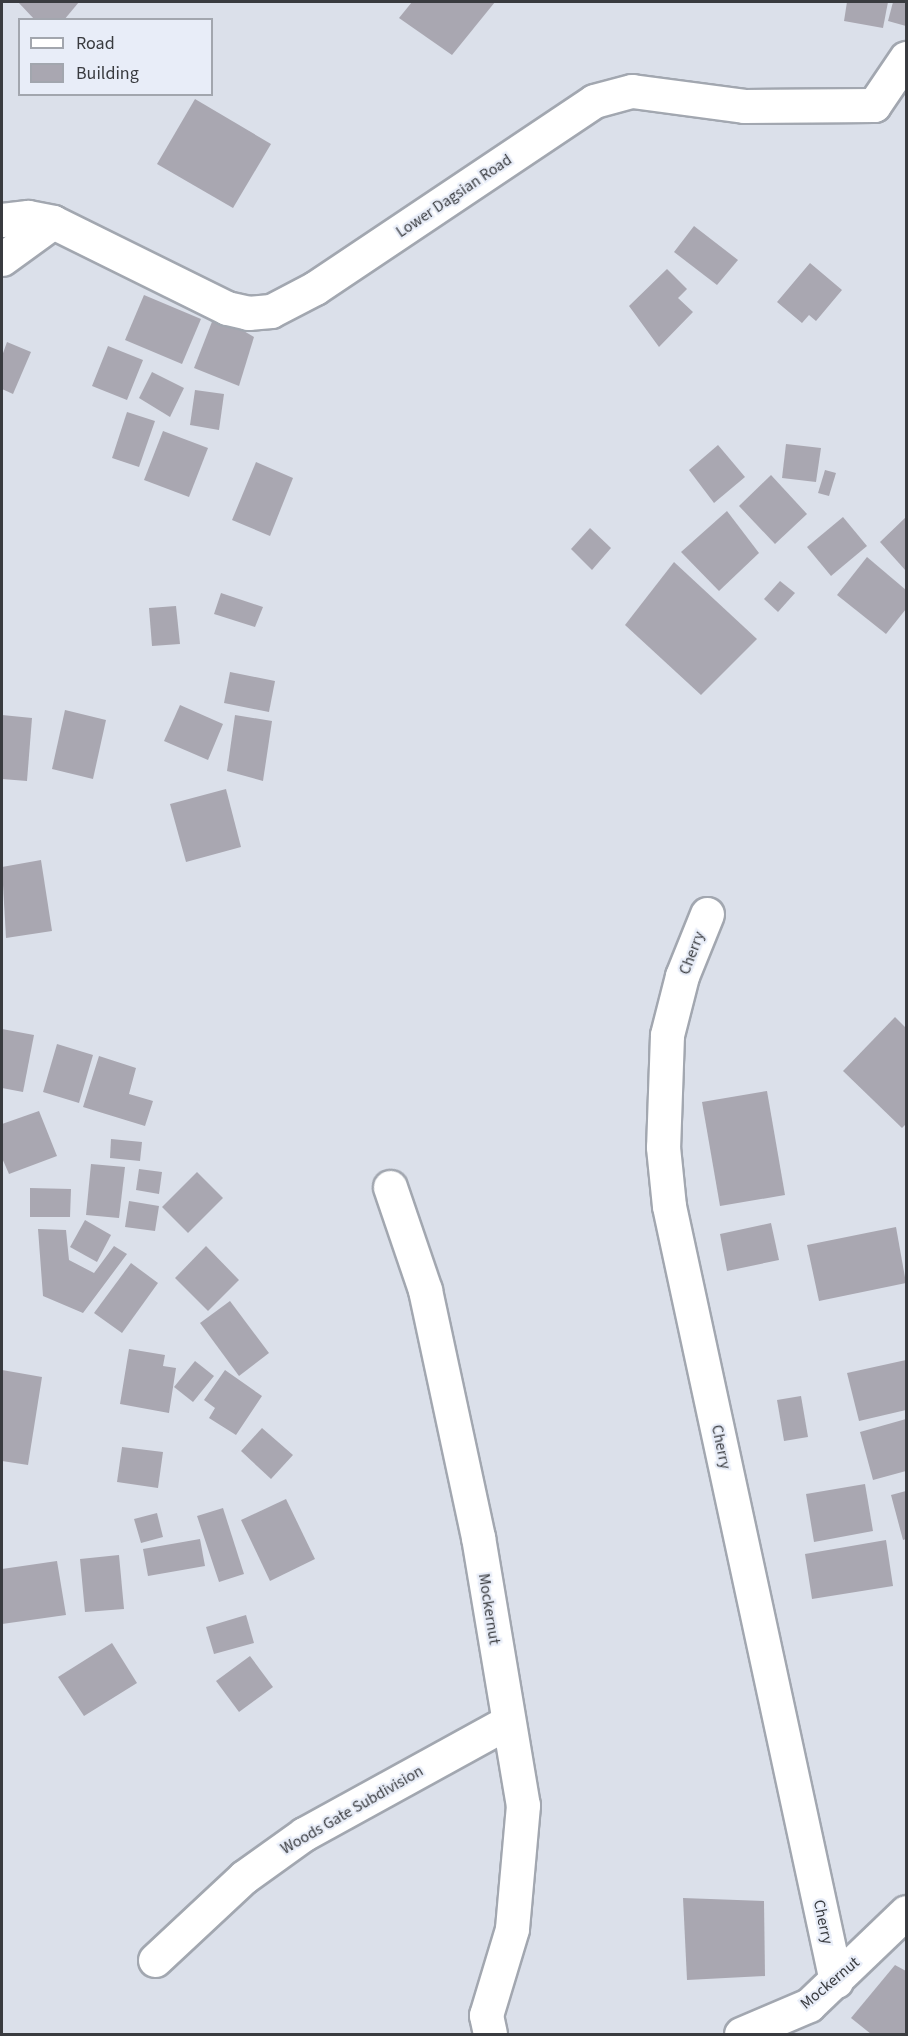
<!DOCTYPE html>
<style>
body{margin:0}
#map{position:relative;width:908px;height:2036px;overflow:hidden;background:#dbe0ea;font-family:"Source Sans 3",sans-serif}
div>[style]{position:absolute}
.building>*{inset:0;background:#a9a7b1}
.roads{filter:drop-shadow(2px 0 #a2a7b0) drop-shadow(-2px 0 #a2a7b0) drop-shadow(0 2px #a2a7b0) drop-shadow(0 -2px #a2a7b0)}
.minor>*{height:33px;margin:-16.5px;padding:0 16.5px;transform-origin:16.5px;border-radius:16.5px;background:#fff}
span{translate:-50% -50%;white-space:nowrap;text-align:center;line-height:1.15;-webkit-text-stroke:4.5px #e8edf8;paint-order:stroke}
.street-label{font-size:16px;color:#393b3f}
.frame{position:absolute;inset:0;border:3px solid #393b3f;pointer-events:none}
.legend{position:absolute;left:18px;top:18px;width:195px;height:78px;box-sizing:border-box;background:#e8edf8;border:2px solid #a2a6ae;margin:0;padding:8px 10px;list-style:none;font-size:18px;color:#393b3f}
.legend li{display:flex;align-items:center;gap:12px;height:30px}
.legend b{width:30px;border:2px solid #a2a6ae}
</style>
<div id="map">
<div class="building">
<i style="clip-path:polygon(18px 2px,79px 2px,64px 20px,35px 20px)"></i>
<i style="clip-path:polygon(412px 2px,495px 2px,452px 55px,399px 18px)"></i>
<i style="clip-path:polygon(847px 2px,888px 2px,883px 28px,844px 21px)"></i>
<i style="clip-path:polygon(893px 2px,906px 2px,906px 26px,888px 21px)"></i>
<i style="clip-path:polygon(195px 99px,271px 144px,233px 208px,157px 164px)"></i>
<i style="clip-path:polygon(694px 226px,738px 260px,717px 285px,674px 252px)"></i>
<i style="clip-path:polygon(810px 263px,842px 290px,816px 321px,809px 315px,802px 323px,777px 302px)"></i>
<i style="clip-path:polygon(667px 269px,687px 289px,678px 298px,693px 312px,659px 347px,629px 306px)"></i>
<i style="clip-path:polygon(144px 295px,201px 319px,182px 364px,125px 340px)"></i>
<i style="clip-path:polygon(215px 314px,254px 337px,239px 386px,194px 368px)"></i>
<i style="clip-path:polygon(7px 342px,31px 352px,13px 394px,2px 389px,2px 356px)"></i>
<i style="clip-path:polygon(108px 346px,143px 360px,127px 400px,92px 386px)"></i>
<i style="clip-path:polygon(152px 372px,184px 388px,170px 417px,139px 398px)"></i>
<i style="clip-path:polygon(195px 390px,224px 394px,219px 430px,190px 425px)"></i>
<i style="clip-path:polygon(127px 412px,155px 421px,139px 467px,112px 458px)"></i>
<i style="clip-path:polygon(163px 431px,208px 448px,189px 497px,144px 480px)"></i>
<i style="clip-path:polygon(786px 444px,821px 448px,816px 482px,782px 478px)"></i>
<i style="clip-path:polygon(718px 445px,745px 477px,714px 503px,689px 470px)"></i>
<i style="clip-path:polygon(256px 462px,293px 478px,270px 536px,232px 520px)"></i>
<i style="clip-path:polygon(825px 470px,836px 473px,829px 496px,818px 493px)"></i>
<i style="clip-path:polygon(771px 475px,807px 514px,775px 544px,739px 506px)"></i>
<i style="clip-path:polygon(727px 511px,759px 553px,719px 591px,681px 552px)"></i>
<i style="clip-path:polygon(843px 517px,867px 546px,831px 576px,807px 547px)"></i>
<i style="clip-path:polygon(906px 517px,906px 571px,880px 542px)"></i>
<i style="clip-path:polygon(590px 528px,611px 548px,592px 570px,571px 549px)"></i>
<i style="clip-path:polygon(867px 557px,906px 590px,906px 609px,886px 634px,837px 595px)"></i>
<i style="clip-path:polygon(674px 562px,757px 639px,701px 695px,625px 625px)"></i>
<i style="clip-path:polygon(780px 581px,795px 593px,778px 612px,764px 599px)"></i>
<i style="clip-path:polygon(221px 593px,263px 607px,255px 627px,214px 614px)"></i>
<i style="clip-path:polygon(176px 606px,180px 644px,152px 646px,149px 608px)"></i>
<i style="clip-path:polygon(230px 672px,275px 681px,269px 712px,224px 703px)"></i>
<i style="clip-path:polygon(180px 705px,223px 724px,208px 760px,164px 741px)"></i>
<i style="clip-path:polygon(65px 710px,106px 720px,93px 779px,52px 769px)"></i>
<i style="clip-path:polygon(2px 715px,32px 718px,27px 781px,2px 779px)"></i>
<i style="clip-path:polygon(235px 715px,272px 721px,263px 781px,227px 771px)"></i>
<i style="clip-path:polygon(226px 789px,241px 847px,186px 862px,170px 804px)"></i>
<i style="clip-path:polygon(41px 860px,52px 931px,6px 938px,2px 867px)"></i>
<i style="clip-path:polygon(895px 1017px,906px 1028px,906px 1124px,902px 1128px,843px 1071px)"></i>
<i style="clip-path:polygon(2px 1029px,34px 1035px,23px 1092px,2px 1088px)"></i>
<i style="clip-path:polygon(57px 1044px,93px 1055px,79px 1103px,43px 1092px)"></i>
<i style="clip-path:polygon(99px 1056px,136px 1068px,129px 1094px,153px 1101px,145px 1126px,83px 1107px)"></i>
<i style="clip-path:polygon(767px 1091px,785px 1195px,720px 1206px,702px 1102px)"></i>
<i style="clip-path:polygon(39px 1111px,57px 1156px,9px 1174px,2px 1158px,2px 1124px)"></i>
<i style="clip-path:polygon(111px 1139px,142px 1142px,140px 1161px,110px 1158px)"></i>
<i style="clip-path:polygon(91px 1164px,125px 1167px,119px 1218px,86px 1215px)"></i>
<i style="clip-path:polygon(139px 1169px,162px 1172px,159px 1194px,136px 1190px)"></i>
<i style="clip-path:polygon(197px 1172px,223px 1198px,188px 1233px,162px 1207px)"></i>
<i style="clip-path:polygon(30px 1188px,71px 1189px,70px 1217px,30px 1217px)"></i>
<i style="clip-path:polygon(129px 1201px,159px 1206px,155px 1231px,125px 1227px)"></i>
<i style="clip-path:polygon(85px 1220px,111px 1235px,97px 1262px,70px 1247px)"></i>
<i style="clip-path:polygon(771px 1223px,779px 1260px,727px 1271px,720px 1234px)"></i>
<i style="clip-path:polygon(896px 1227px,906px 1283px,819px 1301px,807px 1245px)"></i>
<i style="clip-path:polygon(38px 1229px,66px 1230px,69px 1260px,94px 1273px,114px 1246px,127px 1254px,83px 1313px,43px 1296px)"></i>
<i style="clip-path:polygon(206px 1246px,239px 1280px,208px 1311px,175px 1278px)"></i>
<i style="clip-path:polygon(131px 1263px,158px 1283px,122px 1333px,94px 1313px)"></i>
<i style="clip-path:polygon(230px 1301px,269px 1353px,239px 1376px,200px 1323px)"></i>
<i style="clip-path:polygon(129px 1349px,165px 1355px,163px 1366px,176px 1368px,169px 1413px,120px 1404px)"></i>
<i style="clip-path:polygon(906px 1360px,906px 1410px,859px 1421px,847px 1373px)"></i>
<i style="clip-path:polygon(195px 1361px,214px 1376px,193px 1402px,174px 1387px)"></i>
<i style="clip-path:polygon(2px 1370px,42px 1377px,28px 1465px,2px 1461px)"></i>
<i style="clip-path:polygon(225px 1370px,262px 1396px,236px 1435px,209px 1418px,215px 1408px,204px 1400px)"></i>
<i style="clip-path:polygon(801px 1396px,808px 1437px,784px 1441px,777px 1400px)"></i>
<i style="clip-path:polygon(906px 1419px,906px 1471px,873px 1480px,860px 1432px)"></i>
<i style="clip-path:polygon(262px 1428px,293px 1455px,271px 1479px,241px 1451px)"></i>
<i style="clip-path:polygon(122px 1447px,163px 1452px,158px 1488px,117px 1482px)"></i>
<i style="clip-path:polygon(865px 1484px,873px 1531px,814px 1542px,806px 1494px)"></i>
<i style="clip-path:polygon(906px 1491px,906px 1539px,903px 1540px,891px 1495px)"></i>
<i style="clip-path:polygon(286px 1499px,315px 1559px,270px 1581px,241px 1520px)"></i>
<i style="clip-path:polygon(223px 1508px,244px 1574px,219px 1582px,197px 1516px)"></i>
<i style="clip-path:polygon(157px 1513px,163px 1537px,141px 1543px,134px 1519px)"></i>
<i style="clip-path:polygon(200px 1539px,205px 1566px,148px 1576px,143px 1549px)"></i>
<i style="clip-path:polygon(886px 1540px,893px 1586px,812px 1599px,805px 1554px)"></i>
<i style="clip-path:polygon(119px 1555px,124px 1609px,85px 1612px,80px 1559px)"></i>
<i style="clip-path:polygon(57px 1561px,66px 1615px,2px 1624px,2px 1569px)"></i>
<i style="clip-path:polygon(246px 1615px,254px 1643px,214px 1654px,206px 1627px)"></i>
<i style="clip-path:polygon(112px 1643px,137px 1683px,84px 1716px,58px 1677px)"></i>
<i style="clip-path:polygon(250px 1656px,273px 1687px,239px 1712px,216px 1681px)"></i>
<i style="clip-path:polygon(683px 1898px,764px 1901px,765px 1976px,687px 1980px)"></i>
<i style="clip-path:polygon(895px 1965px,906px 1971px,906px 2034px,871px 2034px,851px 2018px)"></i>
</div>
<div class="roads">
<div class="minor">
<i style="left:2px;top:220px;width:26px;rotate:-7deg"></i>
<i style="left:28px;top:217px;width:25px;rotate:11deg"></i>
<i style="left:53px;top:222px;width:194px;rotate:26.3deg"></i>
<i style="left:227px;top:308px;width:22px;rotate:13deg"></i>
<i style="left:248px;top:313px;width:23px;rotate:-5deg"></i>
<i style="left:271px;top:311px;width:50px;rotate:-27.6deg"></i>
<i style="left:315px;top:288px;width:336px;rotate:-33.8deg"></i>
<i style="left:594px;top:101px;width:39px;rotate:-15deg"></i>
<i style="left:632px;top:91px;width:113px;rotate:7.6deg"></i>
<i style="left:744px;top:106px;width:130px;rotate:-0.4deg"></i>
<i style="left:874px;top:105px;width:57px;rotate:-55.8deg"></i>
<i style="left:2px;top:259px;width:63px;rotate:-36deg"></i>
<i style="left:707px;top:914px;width:67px;rotate:112deg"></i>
<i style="left:682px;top:976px;width:61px;rotate:104.3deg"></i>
<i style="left:667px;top:1035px;width:112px;rotate:92deg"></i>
<i style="left:663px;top:1147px;width:59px;rotate:84.2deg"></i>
<i style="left:669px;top:1206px;width:793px;rotate:77.84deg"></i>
<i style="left:390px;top:1187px;width:109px;rotate:71.2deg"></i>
<i style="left:425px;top:1290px;width:253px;rotate:77.9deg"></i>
<i style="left:478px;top:1537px;width:272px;rotate:80.5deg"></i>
<i style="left:523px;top:1805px;width:124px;rotate:95.1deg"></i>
<i style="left:512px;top:1929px;width:90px;rotate:106.8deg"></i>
<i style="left:486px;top:2015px;width:19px;rotate:78deg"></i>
<i style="left:155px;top:1960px;width:122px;rotate:-43deg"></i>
<i style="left:244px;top:1877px;width:74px;rotate:-35.6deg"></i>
<i style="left:304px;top:1834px;width:230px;rotate:-28.8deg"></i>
<i style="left:741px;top:2034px;width:74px;rotate:-23.1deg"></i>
<i style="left:809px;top:2005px;width:134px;rotate:-43.8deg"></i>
</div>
</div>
<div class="street-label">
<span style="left:454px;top:196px;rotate:-34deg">Lower Dagsian Road</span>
<span style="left:692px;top:953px;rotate:-69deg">Cherry</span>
<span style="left:721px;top:1447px;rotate:78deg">Cherry</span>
<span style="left:489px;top:1609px;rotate:81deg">Mockernut</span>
<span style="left:352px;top:1810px;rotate:-30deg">Woods Gate Subdivision</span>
<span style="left:823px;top:1922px;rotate:78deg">Cherry</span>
<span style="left:830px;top:1983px;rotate:-40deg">Mockernut</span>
</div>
<div class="frame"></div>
<ul class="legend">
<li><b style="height:8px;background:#fff"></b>Road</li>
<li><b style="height:16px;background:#a9a7b1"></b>Building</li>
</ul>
</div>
